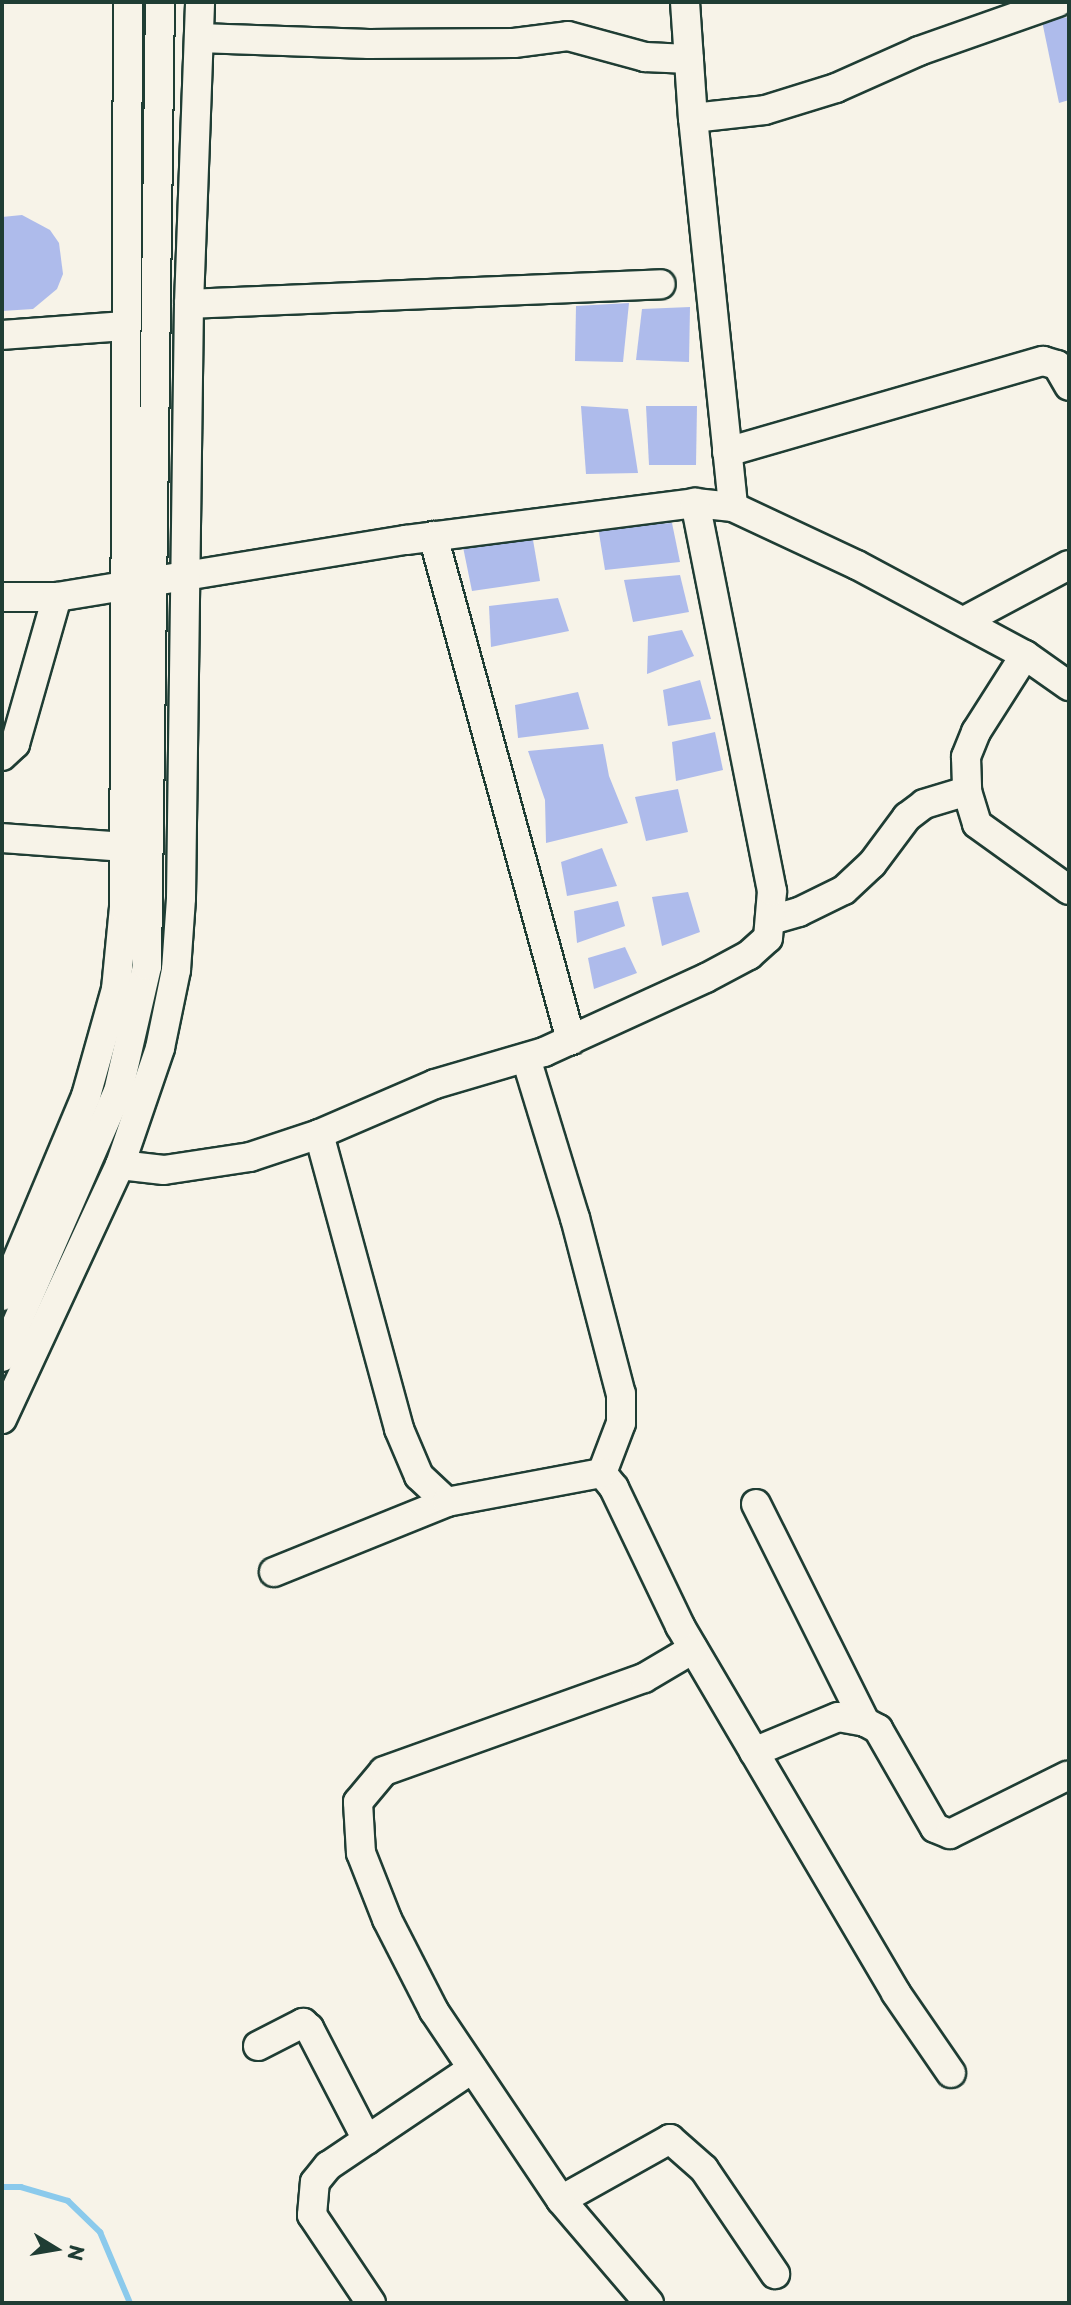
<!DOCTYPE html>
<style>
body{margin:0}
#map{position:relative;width:1071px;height:2305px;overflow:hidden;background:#f7f3e8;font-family:"Playpen Sans",sans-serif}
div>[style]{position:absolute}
.stream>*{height:6px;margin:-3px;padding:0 3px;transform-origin:3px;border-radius:3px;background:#8bcaec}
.building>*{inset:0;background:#aebbeb}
.roads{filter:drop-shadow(2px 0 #1f3d34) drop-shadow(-2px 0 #1f3d34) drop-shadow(0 2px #1f3d34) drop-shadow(0 -2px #1f3d34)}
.minor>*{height:28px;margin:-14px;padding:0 14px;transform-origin:14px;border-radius:14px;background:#f7f3e8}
span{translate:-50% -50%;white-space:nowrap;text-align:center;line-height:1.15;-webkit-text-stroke:5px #f7f3e8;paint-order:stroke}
.frame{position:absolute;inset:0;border:4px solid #1f3d34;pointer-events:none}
.north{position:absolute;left:21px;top:2214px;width:70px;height:70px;-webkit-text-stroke:5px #f7f3e8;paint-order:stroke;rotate:101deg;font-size:19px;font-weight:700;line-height:28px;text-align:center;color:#1f3d34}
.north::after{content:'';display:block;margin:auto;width:24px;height:32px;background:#1f3d34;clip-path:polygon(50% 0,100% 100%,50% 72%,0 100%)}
</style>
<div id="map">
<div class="stream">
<i style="left:2px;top:2187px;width:19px"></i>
<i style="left:21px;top:2187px;width:49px;rotate:16.6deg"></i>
<i style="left:68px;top:2201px;width:45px;rotate:44.1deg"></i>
<i style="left:100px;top:2232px;width:77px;rotate:67.1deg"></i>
</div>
<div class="building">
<i style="clip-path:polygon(1069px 17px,1069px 100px,1059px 103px,1042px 21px)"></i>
<i style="clip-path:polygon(22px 215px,50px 230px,59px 243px,63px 274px,57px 289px,33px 309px,2px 311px,2px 217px)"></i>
<i style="clip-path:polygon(629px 303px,623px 362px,575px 361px,576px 306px)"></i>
<i style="clip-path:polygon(690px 307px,689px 362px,636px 360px,642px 309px)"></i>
<i style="clip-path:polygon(581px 406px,628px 409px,638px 473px,586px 474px)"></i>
<i style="clip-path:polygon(646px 406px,697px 406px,696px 465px,649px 465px)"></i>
<i style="clip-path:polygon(672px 523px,680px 562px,605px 570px,598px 527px)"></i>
<i style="clip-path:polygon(533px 540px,540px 581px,472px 591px,463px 547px)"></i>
<i style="clip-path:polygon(680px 575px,689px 612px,633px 622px,624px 580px)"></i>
<i style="clip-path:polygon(558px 598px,569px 631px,491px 647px,489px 606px)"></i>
<i style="clip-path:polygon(682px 630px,694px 656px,647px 674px,648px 636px)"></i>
<i style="clip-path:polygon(700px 680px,711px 719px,668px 726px,663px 690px)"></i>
<i style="clip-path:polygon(578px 692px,589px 729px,518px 738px,515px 705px)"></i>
<i style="clip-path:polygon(715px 732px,723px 770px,676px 781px,672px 742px)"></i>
<i style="clip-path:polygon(603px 744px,609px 776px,628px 823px,546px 843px,545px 800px,528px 751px)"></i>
<i style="clip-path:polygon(678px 789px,688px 832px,646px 841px,635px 797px)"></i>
<i style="clip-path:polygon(602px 848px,617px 886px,567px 896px,561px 862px)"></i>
<i style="clip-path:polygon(688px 892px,700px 932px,662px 946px,652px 897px)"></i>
<i style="clip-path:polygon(618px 901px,625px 926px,577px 943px,574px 911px)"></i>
<i style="clip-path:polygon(625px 947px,637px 973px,594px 989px,588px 958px)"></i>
</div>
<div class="roads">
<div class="minor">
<i style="left:685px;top:2px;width:116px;rotate:86.1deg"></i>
<i style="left:693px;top:118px;width:391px;rotate:84.1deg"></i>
<i style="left:199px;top:38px;width:170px;rotate:2deg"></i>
<i style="left:369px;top:44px;width:145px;rotate:-0.4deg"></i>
<i style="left:514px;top:43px;width:54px;rotate:-7.4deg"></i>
<i style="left:568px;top:36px;width:80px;rotate:15.3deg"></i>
<i style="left:645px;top:57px;width:44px;rotate:2.6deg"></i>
<i style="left:693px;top:118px;width:72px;rotate:-6.3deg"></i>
<i style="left:765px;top:110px;width:74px;rotate:-17.2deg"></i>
<i style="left:836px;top:88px;width:91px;rotate:-24deg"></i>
<i style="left:919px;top:51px;width:147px;rotate:-19.4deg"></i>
<i style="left:189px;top:304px;width:472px;rotate:-2.4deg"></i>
<i style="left:2px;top:335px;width:123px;rotate:-4.2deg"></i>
<i style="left:727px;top:452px;width:329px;rotate:-16.1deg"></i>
<i style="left:1043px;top:361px;width:15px;rotate:16deg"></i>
<i style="left:1057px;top:365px;width:24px;rotate:60deg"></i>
<i style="left:433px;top:536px;width:523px;rotate:74.69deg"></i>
<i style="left:2px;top:597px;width:55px"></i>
<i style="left:57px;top:597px;width:354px;rotate:-9.3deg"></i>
<i style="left:406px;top:540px;width:291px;rotate:-7.3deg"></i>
<i style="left:695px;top:503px;width:38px;rotate:6deg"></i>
<i style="left:733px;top:507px;width:137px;rotate:25.1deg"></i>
<i style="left:857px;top:565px;width:191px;rotate:28.2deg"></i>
<i style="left:1025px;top:655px;width:54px;rotate:35.2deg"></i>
<i style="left:964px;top:621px;width:119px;rotate:-28.1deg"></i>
<i style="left:1025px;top:655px;width:91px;rotate:122.5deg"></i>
<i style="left:976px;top:732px;width:27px;rotate:112deg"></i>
<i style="left:966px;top:757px;width:34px;rotate:88deg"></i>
<i style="left:967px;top:791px;width:34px;rotate:73deg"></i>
<i style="left:977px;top:824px;width:113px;rotate:35.7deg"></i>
<i style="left:2px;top:756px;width:18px;rotate:-43deg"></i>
<i style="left:15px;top:744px;width:153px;rotate:-74.1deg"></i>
<i style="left:2px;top:838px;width:123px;rotate:4.2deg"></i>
<i style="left:771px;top:920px;width:29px;rotate:-16deg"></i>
<i style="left:799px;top:912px;width:50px;rotate:-26.1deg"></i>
<i style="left:844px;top:890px;width:38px;rotate:-43deg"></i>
<i style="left:872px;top:864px;width:59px;rotate:-53.3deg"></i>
<i style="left:907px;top:817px;width:21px;rotate:-37deg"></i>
<i style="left:924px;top:804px;width:45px;rotate:-16.8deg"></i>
<i style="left:526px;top:1058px;width:167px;rotate:73deg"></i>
<i style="left:575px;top:1218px;width:182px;rotate:75.4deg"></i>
<i style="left:621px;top:1394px;width:29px;rotate:90deg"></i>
<i style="left:621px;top:1423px;width:53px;rotate:110.8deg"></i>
<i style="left:319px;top:1134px;width:306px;rotate:74.8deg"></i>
<i style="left:399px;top:1429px;width:51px;rotate:66.9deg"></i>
<i style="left:419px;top:1476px;width:38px;rotate:43deg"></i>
<i style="left:120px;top:1165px;width:44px;rotate:6.5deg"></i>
<i style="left:164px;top:1170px;width:87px;rotate:-8.6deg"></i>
<i style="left:250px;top:1157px;width:73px;rotate:-18.4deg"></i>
<i style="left:319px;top:1134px;width:126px;rotate:-23.3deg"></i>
<i style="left:435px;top:1084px;width:114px;rotate:-16.4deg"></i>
<i style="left:544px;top:1052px;width:178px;rotate:-24.6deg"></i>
<i style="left:706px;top:978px;width:49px;rotate:-28.1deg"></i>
<i style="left:749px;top:955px;width:25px;rotate:-42deg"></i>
<i style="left:768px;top:938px;width:47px;rotate:-85.1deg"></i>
<i style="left:772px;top:891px;width:396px;rotate:-101.2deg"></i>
<i style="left:2px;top:1296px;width:217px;rotate:-67.2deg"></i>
<i style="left:86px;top:1096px;width:111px;rotate:-74.3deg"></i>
<i style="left:116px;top:989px;width:81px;rotate:-84.4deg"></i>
<i style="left:124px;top:908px;width:906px;rotate:-89.75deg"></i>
<i style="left:2px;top:1357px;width:289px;rotate:-66.4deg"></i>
<i style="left:118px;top:1092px;width:129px;rotate:-77deg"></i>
<i style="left:147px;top:966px;width:964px;rotate:-89.23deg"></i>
<i style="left:2px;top:1419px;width:280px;rotate:-65.1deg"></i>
<i style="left:120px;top:1165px;width:124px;rotate:-71.1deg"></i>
<i style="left:160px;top:1048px;width:80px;rotate:-78.4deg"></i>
<i style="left:176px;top:970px;width:72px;rotate:-86deg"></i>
<i style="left:181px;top:898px;width:594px;rotate:-89.23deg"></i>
<i style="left:189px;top:304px;width:302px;rotate:-87.9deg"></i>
<i style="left:602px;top:1473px;width:19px;rotate:51deg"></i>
<i style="left:614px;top:1488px;width:153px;rotate:64.4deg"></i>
<i style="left:680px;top:1626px;width:426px;rotate:59.5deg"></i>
<i style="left:896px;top:1993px;width:97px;rotate:55.5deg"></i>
<i style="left:756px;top:1504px;width:244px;rotate:63.4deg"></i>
<i style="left:274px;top:1572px;width:187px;rotate:-22deg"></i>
<i style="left:447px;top:1502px;width:158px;rotate:-10.6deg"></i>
<i style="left:754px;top:1752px;width:91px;rotate:-22.6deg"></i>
<i style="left:838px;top:1717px;width:27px;rotate:10deg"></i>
<i style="left:865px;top:1722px;width:15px;rotate:28deg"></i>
<i style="left:878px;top:1729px;width:114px;rotate:60.1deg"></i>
<i style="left:935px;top:1828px;width:16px;rotate:22deg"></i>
<i style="left:950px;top:1834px;width:131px;rotate:-26.4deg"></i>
<i style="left:258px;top:2046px;width:51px;rotate:-27.1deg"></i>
<i style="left:303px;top:2023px;width:8px;rotate:40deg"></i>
<i style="left:309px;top:2028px;width:126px;rotate:62.6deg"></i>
<i style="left:561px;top:2200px;width:125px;rotate:-29.2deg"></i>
<i style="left:670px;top:2139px;width:45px;rotate:41.4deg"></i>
<i style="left:704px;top:2169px;width:127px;rotate:55.9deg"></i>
<i style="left:371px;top:2303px;width:106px;rotate:-123.8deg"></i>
<i style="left:312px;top:2215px;width:33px;rotate:-85deg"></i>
<i style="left:315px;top:2182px;width:21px;rotate:-51deg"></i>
<i style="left:328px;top:2166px;width:174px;rotate:-34deg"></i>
<i style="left:649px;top:2303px;width:135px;rotate:-130.5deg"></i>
<i style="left:561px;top:2200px;width:228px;rotate:-123.9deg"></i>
<i style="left:434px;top:2011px;width:103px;rotate:-117.1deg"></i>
<i style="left:387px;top:1919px;width:71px;rotate:-111.5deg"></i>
<i style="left:361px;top:1853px;width:51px;rotate:-93.4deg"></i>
<i style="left:358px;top:1802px;width:40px;rotate:-50deg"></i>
<i style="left:384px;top:1771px;width:276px;rotate:-19.7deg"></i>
<i style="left:644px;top:1678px;width:57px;rotate:-30.6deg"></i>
</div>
</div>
<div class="frame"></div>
<div class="north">N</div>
</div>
